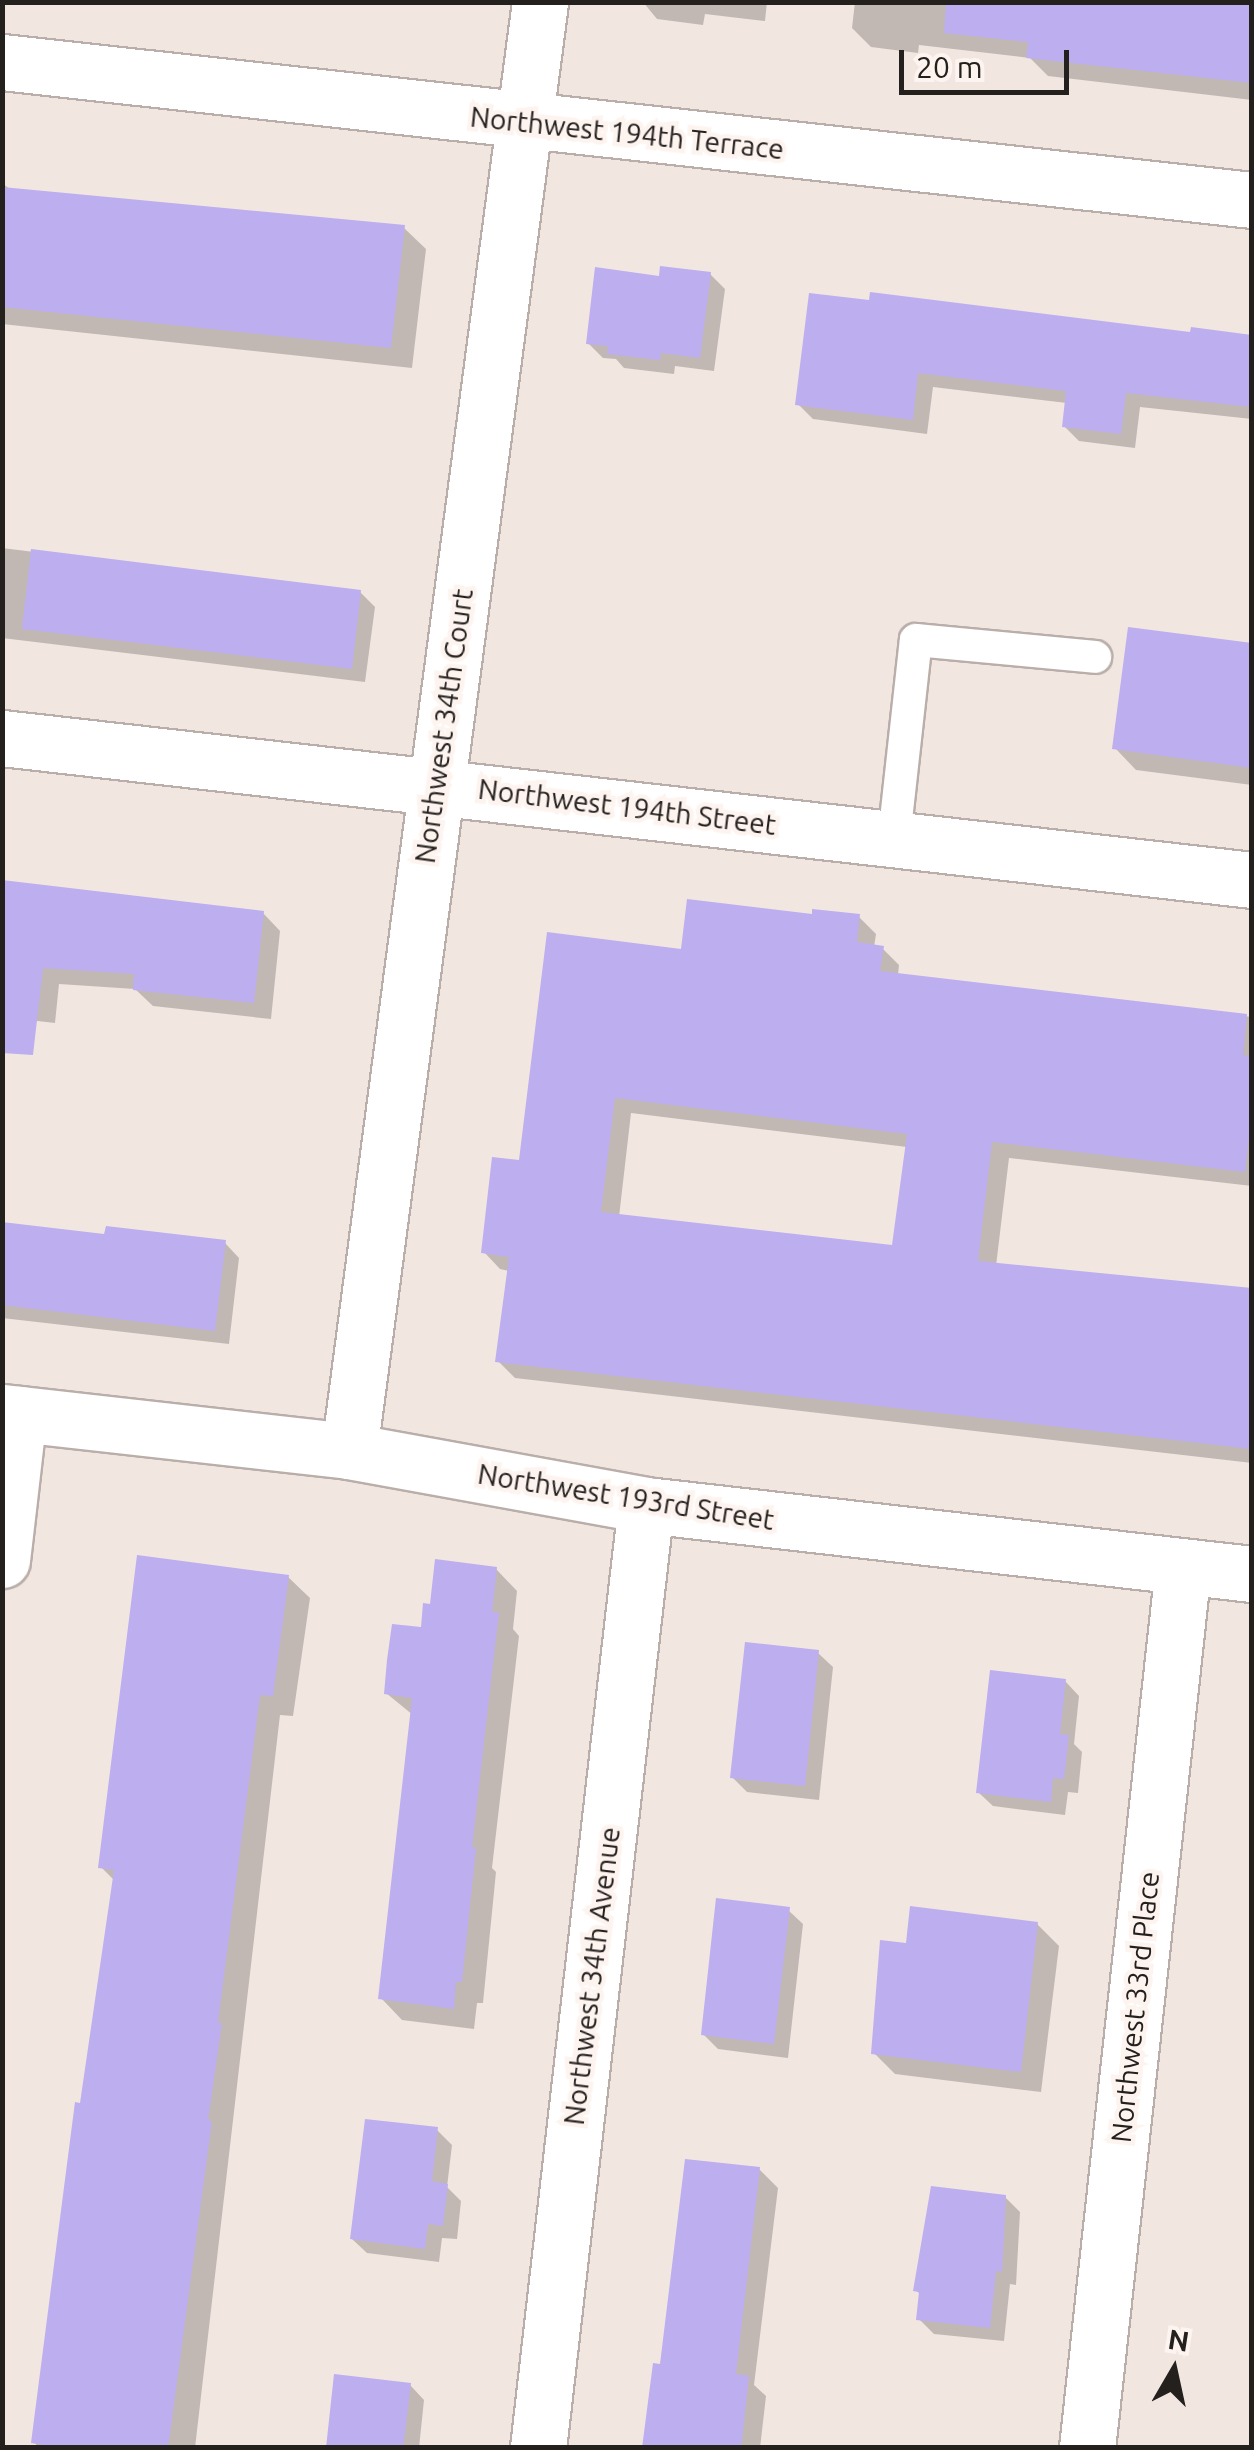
<!DOCTYPE html>
<style>
body{margin:0}
#map{position:relative;width:1254px;height:2450px;overflow:hidden;background:#f2e6e1;font-family:Ubuntu,sans-serif}
div>[style]{position:absolute}
.shadow>*{inset:0;background:#0003}
.building>*{inset:0;background:#bcaeef}
.roads{filter:drop-shadow(2px 0 #b9aea9) drop-shadow(-2px 0 #b9aea9) drop-shadow(0 2px #b9aea9) drop-shadow(0 -2px #b9aea9)}
.service>*{height:32px;margin:-16px;padding:0 16px;transform-origin:16px;border-radius:16px;background:#fff}
.minor>*{height:55px;margin:-27.5px;padding:0 27.5px;transform-origin:27.5px;border-radius:27.5px;background:#fff}
span{translate:-50% -50%;white-space:nowrap;text-align:center;line-height:1.15;-webkit-text-stroke:9px #fdf4f0;paint-order:stroke}
.street-label{font-size:28px;color:#24201e}
.frame{position:absolute;inset:0;border:5px solid #24201e;pointer-events:none}
.north{position:absolute;left:1124px;top:2320px;width:100px;height:100px;-webkit-text-stroke:8px #fdf4f0;paint-order:stroke;rotate:9deg;font-size:28px;font-weight:700;line-height:40px;text-align:center;color:#24201e}
.north::after{content:'';display:block;margin:auto;width:35px;height:45px;background:#24201e;clip-path:polygon(50% 0,100% 100%,50% 72%,0 100%)}
.scale{position:absolute;left:899px;top:50px;width:170px;height:45px;box-sizing:border-box;border:5px solid #24201e;border-top:0;padding-left:12px;font-size:30px;line-height:35px;white-space:nowrap;color:#24201e;-webkit-text-stroke:8px #fdf4f0;paint-order:stroke}
</style>
<div id="map">
<div class="shadow">
<i style="clip-path:polygon(643px 2px,767px 2px,765px 21px,705px 14px,703px 25px,657px 19px)"></i>
<i style="clip-path:polygon(855px 2px,1196px 2px,1252px 8px,1252px 100px,1048px 76px,1030px 58px,919px 45px,918px 53px,871px 47px,852px 28px)"></i>
<i style="clip-path:polygon(2px 183px,11px 190px,404px 228px,426px 249px,412px 368px,2px 324px)"></i>
<i style="clip-path:polygon(710px 274px,725px 289px,714px 371px,675px 366px,674px 374px,624px 368px,616px 359px,603px 358px,588px 343px,661px 278px)"></i>
<i style="clip-path:polygon(811px 296px,1192px 335px,1252px 336px,1252px 419px,1140px 407px,1135px 448px,1079px 441px,1064px 426px,1067px 403px,933px 387px,927px 434px,813px 419px,798px 404px)"></i>
<i style="clip-path:polygon(2px 548px,360px 592px,375px 607px,365px 682px,2px 638px)"></i>
<i style="clip-path:polygon(1252px 646px,1252px 785px,1136px 770px,1115px 748px)"></i>
<i style="clip-path:polygon(2px 883px,263px 913px,280px 931px,271px 1019px,153px 1006px,135px 989px,59px 984px,55px 1023px,2px 1017px)"></i>
<i style="clip-path:polygon(evenodd,814px 917px,859px 917px,876px 934px,874px 947px,882px 948px,899px 965px,898px 975px,1252px 1017px,1252px 1186px,1009px 1158px,996px 1266px,1252px 1294px,1252px 1463px,515px 1378px,498px 1361px,509px 1271px,500px 1269px,484px 1252px,521px 1162px,683px 952px,814px 917px,631px 1113px,907px 1147px,894px 1247px,619px 1217px,631px 1113px)"></i>
<i style="clip-path:polygon(2px 1225px,107px 1237px,225px 1243px,239px 1258px,229px 1344px,2px 1318px)"></i>
<i style="clip-path:polygon(496px 1569px,517px 1591px,513px 1629px,519px 1636px,492px 1868px,496px 1872px,483px 2003px,477px 2003px,474px 2029px,402px 2020px,381px 1998px,413px 1715px,386px 1693px,432px 1607px)"></i>
<i style="clip-path:polygon(288px 1577px,310px 1598px,293px 1716px,280px 1715px,195px 2448px,39px 2448px,34px 2442px,115px 1881px,101px 1867px)"></i>
<i style="clip-path:polygon(818px 1653px,833px 1667px,819px 1800px,747px 1792px,732px 1777px)"></i>
<i style="clip-path:polygon(1065px 1681px,1079px 1696px,1074px 1744px,1082px 1752px,1078px 1793px,1068px 1792px,1065px 1815px,993px 1806px,978px 1792px)"></i>
<i style="clip-path:polygon(788px 1910px,803px 1924px,788px 2058px,718px 2049px,703px 2034px)"></i>
<i style="clip-path:polygon(1037px 1924px,1059px 1946px,1041px 2092px,895px 2074px,874px 2053px,908px 1945px)"></i>
<i style="clip-path:polygon(437px 2130px,452px 2145px,447px 2187px,461px 2201px,457px 2239px,442px 2238px,439px 2262px,367px 2253px,352px 2239px)"></i>
<i style="clip-path:polygon(759px 2169px,778px 2188px,754px 2385px,766px 2396px,760px 2448px,645px 2448px,662px 2367px)"></i>
<i style="clip-path:polygon(1005px 2197px,1020px 2212px,1016px 2285px,1010px 2284px,1004px 2341px,934px 2334px,919px 2319px,921px 2295px,916px 2290px)"></i>
<i style="clip-path:polygon(410px 2385px,424px 2400px,419px 2448px,328px 2448px)"></i>
</div>
<div class="building">
<i style="clip-path:polygon(946px 2px,1252px 5px,1252px 83px,1026px 58px,1028px 42px,944px 33px)"></i>
<i style="clip-path:polygon(2px 187px,405px 225px,391px 348px,2px 307px)"></i>
<i style="clip-path:polygon(660px 266px,711px 272px,700px 358px,661px 353px,660px 360px,607px 354px,608px 346px,586px 344px,595px 267px,659px 276px)"></i>
<i style="clip-path:polygon(870px 292px,1190px 332px,1191px 327px,1252px 335px,1252px 407px,1126px 393px,1121px 434px,1062px 427px,1066px 391px,918px 373px,913px 420px,795px 405px,809px 293px,869px 300px)"></i>
<i style="clip-path:polygon(31px 549px,361px 590px,352px 669px,22px 629px)"></i>
<i style="clip-path:polygon(1128px 627px,1252px 643px,1252px 768px,1112px 749px)"></i>
<i style="clip-path:polygon(2px 880px,264px 911px,254px 1003px,133px 990px,134px 974px,43px 968px,33px 1055px,2px 1053px)"></i>
<i style="clip-path:polygon(evenodd,687px 899px,812px 914px,812px 909px,860px 914px,857px 942px,884px 946px,880px 971px,1247px 1014px,1243px 1055px,1252px 1056px,1252px 1112px,1245px 1172px,992px 1142px,978px 1261px,1252px 1288px,1252px 1449px,495px 1362px,509px 1257px,481px 1253px,492px 1157px,519px 1160px,547px 932px,681px 949px,687px 899px,615px 1098px,907px 1134px,892px 1245px,601px 1212px,615px 1098px)"></i>
<i style="clip-path:polygon(2px 1222px,104px 1234px,106px 1226px,226px 1240px,215px 1331px,2px 1305px)"></i>
<i style="clip-path:polygon(137px 1555px,289px 1575px,273px 1696px,260px 1695px,218px 2022px,222px 2023px,208px 2120px,212px 2121px,168px 2448px,65px 2448px,31px 2443px,75px 2102px,80px 2103px,114px 1870px,98px 1868px)"></i>
<i style="clip-path:polygon(435px 1559px,497px 1567px,492px 1612px,499px 1612px,472px 1847px,476px 1848px,462px 1982px,456px 1982px,454px 2009px,378px 1999px,412px 1698px,384px 1694px,387px 1660px,392px 1624px,421px 1627px,423px 1603px,430px 1604px)"></i>
<i style="clip-path:polygon(745px 1642px,819px 1650px,805px 1786px,730px 1778px)"></i>
<i style="clip-path:polygon(990px 1670px,1066px 1679px,1060px 1734px,1069px 1735px,1064px 1779px,1053px 1778px,1051px 1802px,976px 1793px)"></i>
<i style="clip-path:polygon(716px 1898px,790px 1907px,774px 2044px,701px 2035px)"></i>
<i style="clip-path:polygon(910px 1906px,1038px 1922px,1021px 2072px,871px 2054px,880px 1940px,906px 1943px)"></i>
<i style="clip-path:polygon(365px 2119px,438px 2127px,432px 2181px,448px 2184px,443px 2226px,428px 2224px,425px 2249px,350px 2239px)"></i>
<i style="clip-path:polygon(685px 2159px,760px 2167px,736px 2374px,749px 2376px,741px 2448px,642px 2448px,653px 2363px,660px 2364px)"></i>
<i style="clip-path:polygon(931px 2186px,1006px 2195px,1002px 2272px,996px 2271px,990px 2328px,916px 2320px,919px 2292px,913px 2291px)"></i>
<i style="clip-path:polygon(334px 2374px,411px 2383px,403px 2448px,326px 2448px)"></i>
</div>
<div class="roads">
<div class="service">
<i style="left:894px;top:838px;width:199px;rotate:-83.7deg"></i>
<i style="left:916px;top:640px;width:180px;rotate:5.4deg"></i>
</div>
<div class="minor">
<i style="left:2px;top:62px;width:1258px;rotate:6.3deg"></i>
<i style="left:2px;top:738px;width:1258px;rotate:6.48deg"></i>
<i style="left:2px;top:1412px;width:349px;rotate:6.4deg"></i>
<i style="left:349px;top:1451px;width:302px;rotate:10.3deg"></i>
<i style="left:646px;top:1505px;width:610px;rotate:6.5deg"></i>
<i style="left:349px;top:1451px;width:1462px;rotate:-82.49deg"></i>
<i style="left:2px;top:1560px;width:147px;rotate:-83.4deg"></i>
<i style="left:538px;top:2448px;width:949px;rotate:-83.47deg"></i>
<i style="left:1087px;top:2448px;width:886px;rotate:-83.78deg"></i>
</div>
</div>
<div class="street-label">
<span style="left:627px;top:133px;rotate:6deg">Northwest 194th Terrace</span>
<span style="left:444px;top:726px;rotate:-82deg">Northwest 34th Court</span>
<span style="left:627px;top:807px;rotate:7deg">Northwest 194th Street</span>
<span style="left:626px;top:1497px;rotate:9deg">Northwest 193rd Street</span>
<span style="left:592px;top:1976px;rotate:-83deg">Northwest 34th Avenue</span>
<span style="left:1135px;top:2007px;rotate:-84deg">Northwest 33rd Place</span>
</div>
<div class="frame"></div>
<div class="north">N</div>
<div class="scale">20 m</div>
</div>
